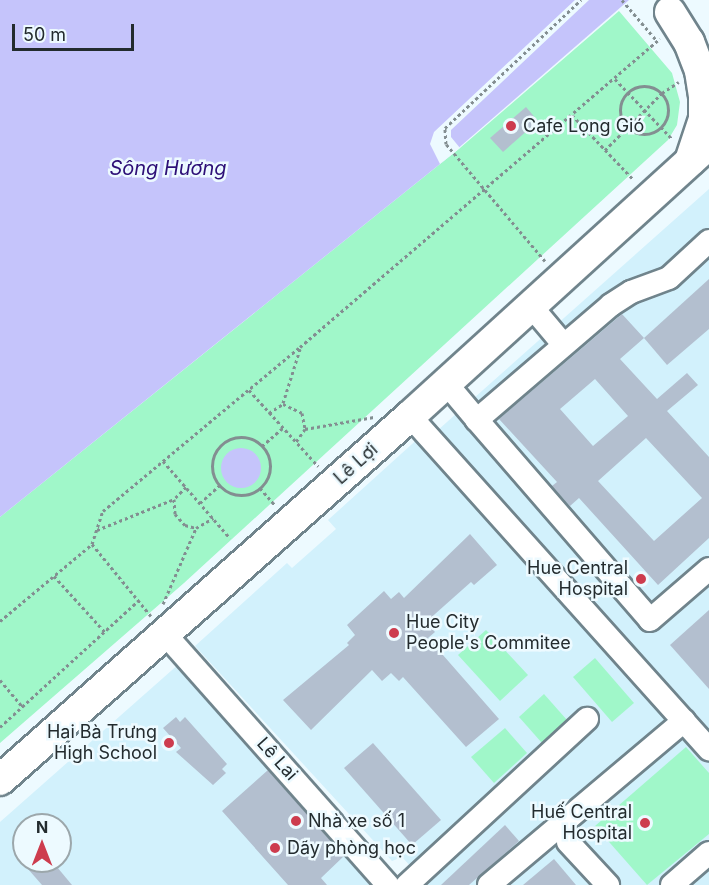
<!DOCTYPE html>
<meta charset="utf-8">
<style>
body{margin:0}
#map{position:relative;width:709px;height:885px;overflow:hidden;background:#edfaff;font-family:Inter,sans-serif}
div>[style]{position:absolute}
.built>*{inset:0;background:#d2f1fc}
.green>*{inset:0;background:#a0f7c9}
.water>*{inset:0;background:#c5c4fb}
.round{border-radius:50%}
.pier>*{inset:0;background:#edfaff}
.building>*{inset:0;background:#b3bfcf}
.path>*{height:3px;margin-top:-1.5px;transform-origin:0;background:repeating-linear-gradient(90deg,#838e91 0 3px,transparent 0 6px)}
.path>.ring{margin:-1.5px;padding:0;box-sizing:content-box;background:none;border:3px solid #838e91;border-radius:50%}
.roads{filter:drop-shadow(2px 0 #70848c) drop-shadow(-2px 0 #70848c) drop-shadow(0 2px #70848c) drop-shadow(0 -2px #70848c)}
.minor>*{height:22px;margin:-11px;padding:0 11px;transform-origin:11px;border-radius:11px;background:#fff}
.major>*{height:30px;margin:-15px;padding:0 15px;transform-origin:15px;border-radius:15px;background:#fff}
.dots>*{width:16px;height:16px;translate:-50% -50%;box-sizing:border-box;border:3px solid #edfaff;border-radius:50%}
span{translate:-50% -50%;white-space:nowrap;text-align:center;line-height:1.15;-webkit-text-stroke:5px #edfaff;paint-order:stroke}
.poi-label{font-size:18px;color:#232b2e}
.left{translate:0 -50%;text-align:left}
.right{translate:-100% -50%;text-align:right}
.street-label{font-size:18px;color:#232b2e}
.water-label{font-size:20px;color:#2d0f77;font-style:italic}
.north{position:absolute;left:12px;top:813px;width:60px;height:60px;box-sizing:border-box;background:#edfaff;border:2px solid #9ca7ab;border-radius:50%;rotate:0deg;font-size:16px;font-weight:700;line-height:24px;text-align:center;color:#232b2e}
.north::after{content:'';display:block;margin:auto;width:21px;height:27px;background:#cd3c4e;clip-path:polygon(50% 0,100% 100%,50% 72%,0 100%)}
.scale{position:absolute;left:12px;top:24px;width:122px;height:27px;box-sizing:border-box;border:3px solid #232b2e;border-top:0;padding-left:8px;font-size:18px;line-height:21px;white-space:nowrap;color:#232b2e;-webkit-text-stroke:4px #edfaff;paint-order:stroke}
</style>
<div id="map">
<div class="built">
<i style="clip-path:polygon(709px 189px,709px 729px,438px 430px)"></i>
<i style="clip-path:polygon(422px 435px,709px 762px,709px 885px,428px 885px,402px 857px,392px 861px,195px 646px,287px 563px,292px 568px,336px 529px,328px 520px)"></i>
<i style="clip-path:polygon(evenodd,180px 663px,372px 885px,0 885px,0 822px,180px 663px,24px 825px,60px 825px,60px 861px,24px 861px,24px 825px)"></i>
</div>
<div class="green">
<i style="clip-path:polygon(619px 11px,672px 73px,680px 102px,677px 125px,668px 140px,184px 583px,0 743px,0 517px,460px 148px)"></i>
<i style="clip-path:polygon(486px 630px,528px 675px,500px 701px,458px 655px)"></i>
<i style="clip-path:polygon(595px 658px,634px 703px,612px 722px,573px 677px)"></i>
<i style="clip-path:polygon(544px 694px,567px 720px,542px 743px,519px 717px)"></i>
<i style="clip-path:polygon(505px 728px,527px 753px,494px 783px,471px 757px)"></i>
<i style="clip-path:polygon(686px 747px,709px 773px,709px 834px,647px 885px,595px 826px)"></i>
</div>
<div class="water">
<i style="clip-path:polygon(0 0,629px 0,440px 164px,0 517px)"></i>
<i class="round" style="left:221px;top:448px;width:40px;height:40px"></i>
</div>
<div class="pier">
<i style="clip-path:polygon(575px 0,589px 0,451px 130px,451px 137px,460px 148px,440px 164px,430px 144px,434px 132px)"></i>
</div>
<div class="building">
<i style="clip-path:polygon(526px 107px,538px 121px,503px 152px,490px 138px)"></i>
<i style="clip-path:polygon(709px 279px,709px 329px,667px 365px,644px 338px)"></i>
<i style="clip-path:polygon(evenodd,622px 314px,644px 338px,620px 359px,657px 399px,687px 373px,698px 385px,667px 411px,709px 457px,709px 538px,658px 585px,579px 498px,570px 506px,552px 486px,557px 482px,499px 419px,622px 314px,595px 379px,628px 416px,593px 446px,560px 409px,595px 379px,622px 314px,646px 438px,702px 498px,654px 541px,598px 481px,646px 438px)"></i>
<i style="clip-path:polygon(470px 534px,497px 565px,474px 585px,471px 582px,426px 622px,435px 632px,428px 638px,499px 719px,466px 747px,403px 677px,399px 681px,391px 673px,382px 681px,372px 670px,311px 730px,283px 700px,349px 645px,347px 643px,355px 635px,347px 625px,384px 591px,391px 599px,399px 592px,404px 598px)"></i>
<i style="clip-path:polygon(709px 610px,709px 689px,670px 645px)"></i>
<i style="clip-path:polygon(176px 717px,180px 722px,185px 717px,227px 764px,222px 769px,226px 773px,213px 785px,176px 752px,181px 748px,163px 728px)"></i>
<i style="clip-path:polygon(373px 743px,441px 820px,412px 845px,344px 768px)"></i>
<i style="clip-path:polygon(268px 770px,344px 856px,321px 878px,327px 885px,288px 885px,222px 811px)"></i>
<i style="clip-path:polygon(505px 825px,519px 841px,469px 885px,441px 885px)"></i>
<i style="clip-path:polygon(554px 859px,576px 885px,523px 885px)"></i>
<i style="clip-path:polygon(21px 861px,52px 861px,72px 885px,42px 885px)"></i>
</div>
<div class="path">
<i style="left:622px;top:0;width:54px;rotate:49.5deg"></i>
<i style="left:615px;top:79px;width:84px;rotate:46.4deg"></i>
<i class="ring" style="left:620px;top:86px;width:45px;height:45px"></i>
<i style="left:572px;top:115px;width:88px;rotate:46.4deg"></i>
<i style="left:605px;top:150px;width:81px;rotate:-45deg"></i>
<i style="left:662px;top:93px;width:20px;rotate:-33deg"></i>
<i style="left:545px;top:261px;width:153px;rotate:-130.2deg"></i>
<i style="left:446px;top:144px;width:16px;rotate:-94deg"></i>
<i style="left:445px;top:128px;width:187px;rotate:-43.3deg"></i>
<i style="left:249px;top:390px;width:103px;rotate:47.8deg"></i>
<i style="left:283px;top:403px;width:57px;rotate:-72.5deg"></i>
<i style="left:269px;top:413px;width:17px;rotate:-33deg"></i>
<i style="left:283px;top:404px;width:21px;rotate:25deg"></i>
<i style="left:302px;top:413px;width:16px;rotate:79deg"></i>
<i style="left:305px;top:429px;width:16px;rotate:125deg"></i>
<i style="left:305px;top:429px;width:70px;rotate:-9.9deg"></i>
<i class="ring" style="left:212px;top:437px;width:55px;height:55px"></i>
<i style="left:262px;top:446px;width:28px;rotate:-41deg"></i>
<i style="left:163px;top:461px;width:102px;rotate:49deg"></i>
<i style="left:186px;top:487px;width:17px;rotate:135deg"></i>
<i style="left:174px;top:499px;width:15px;rotate:86deg"></i>
<i style="left:175px;top:514px;width:15px;rotate:48deg"></i>
<i style="left:185px;top:525px;width:11px;rotate:15deg"></i>
<i style="left:196px;top:528px;width:20px;rotate:-30deg"></i>
<i style="left:260px;top:488px;width:23px;rotate:49deg"></i>
<i style="left:200px;top:503px;width:27px;rotate:-42deg"></i>
<i style="left:97px;top:530px;width:83px;rotate:-21.9deg"></i>
<i style="left:92px;top:544px;width:93px;rotate:50.7deg"></i>
<i style="left:54px;top:576px;width:76px;rotate:47.7deg"></i>
<i style="left:163px;top:604px;width:83px;rotate:-66.5deg"></i>
<i style="left:0;top:621px;width:120px;rotate:-39.9deg"></i>
<i style="left:92px;top:544px;width:35px;rotate:-72deg"></i>
<i style="left:103px;top:511px;width:256px;rotate:-39.8deg"></i>
<i style="left:300px;top:347px;width:474px;rotate:-40.6deg"></i>
<i style="left:0;top:680px;width:34px;rotate:50deg"></i>
<i style="left:0;top:727px;width:187px;rotate:-42.4deg"></i>
</div>
<div class="roads">
<div class="minor">
<i style="left:709px;top:241px;width:54px;rotate:137.2deg"></i>
<i style="left:669px;top:278px;width:40px;rotate:159.8deg"></i>
<i style="left:631px;top:292px;width:24px;rotate:147deg"></i>
<i style="left:611px;top:305px;width:177px;rotate:139.4deg"></i>
<i style="left:477px;top:420px;width:264px;rotate:49.1deg"></i>
<i style="left:650px;top:620px;width:78px;rotate:-40.8deg"></i>
<i style="left:531px;top:306px;width:50px;rotate:49.9deg"></i>
<i style="left:446px;top:383px;width:48px;rotate:50deg"></i>
<i style="left:410px;top:416px;width:448px;rotate:48.1deg"></i>
<i style="left:165px;top:634px;width:336px;rotate:48.4deg"></i>
<i style="left:568px;top:842px;width:59px;rotate:47.1deg"></i>
<i style="left:407px;top:885px;width:245px;rotate:-42.7deg"></i>
<i style="left:489px;top:885px;width:255px;rotate:-40.1deg"></i>
<i style="left:672px;top:885px;width:49px;rotate:-40.9deg"></i>
</div>
<div class="major">
<i style="left:670px;top:12px;width:36px;rotate:58deg"></i>
<i style="left:689px;top:42px;width:31px;rotate:69deg"></i>
<i style="left:700px;top:71px;width:25px;rotate:81deg"></i>
<i style="left:704px;top:96px;width:23px;rotate:90deg"></i>
<i style="left:704px;top:119px;width:44px;rotate:108.4deg"></i>
<i style="left:0;top:780px;width:548px;rotate:-41.6deg"></i>
<i style="left:410px;top:416px;width:404px;rotate:-42.3deg"></i>
</div>
</div>
<div class="dots">
<i style="left:511px;top:126px;background:#cd3c4e"></i>
<i style="left:641px;top:579px;background:#cd3c4e"></i>
<i style="left:394px;top:633px;background:#cd3c4e"></i>
<i style="left:169px;top:743px;background:#cd3c4e"></i>
<i style="left:296px;top:821px;background:#cd3c4e"></i>
<i style="left:645px;top:823px;background:#cd3c4e"></i>
<i style="left:275px;top:848px;background:#cd3c4e"></i>
</div>
<div class="poi-label">
<span class="left" style="left:523px;top:126px">Cafe Lọng Gió</span>
<span class="right" style="left:628px;top:579px">Hue Central<br>Hospital</span>
<span class="left" style="left:406px;top:633px">Hue City<br>People's Commitee</span>
<span class="right" style="left:157px;top:743px">Hai Bà Trưng<br>High School</span>
<span class="right" style="left:632px;top:823px">Huế Central<br>Hospital</span>
<span class="left" style="left:308px;top:821px">Nhà xe số 1</span>
<span class="left" style="left:287px;top:848px">Dãy phòng học</span>
</div>
<div class="street-label">
<span style="left:356px;top:464px;rotate:-42deg">Lê Lợi</span>
<span style="left:277px;top:759px;rotate:48deg">Lê Lai</span>
</div>
<div class="water-label">
<span style="left:168px;top:168px">Sông Hương</span>
</div>
<div class="north">N</div>
<div class="scale">50 m</div>
</div>
